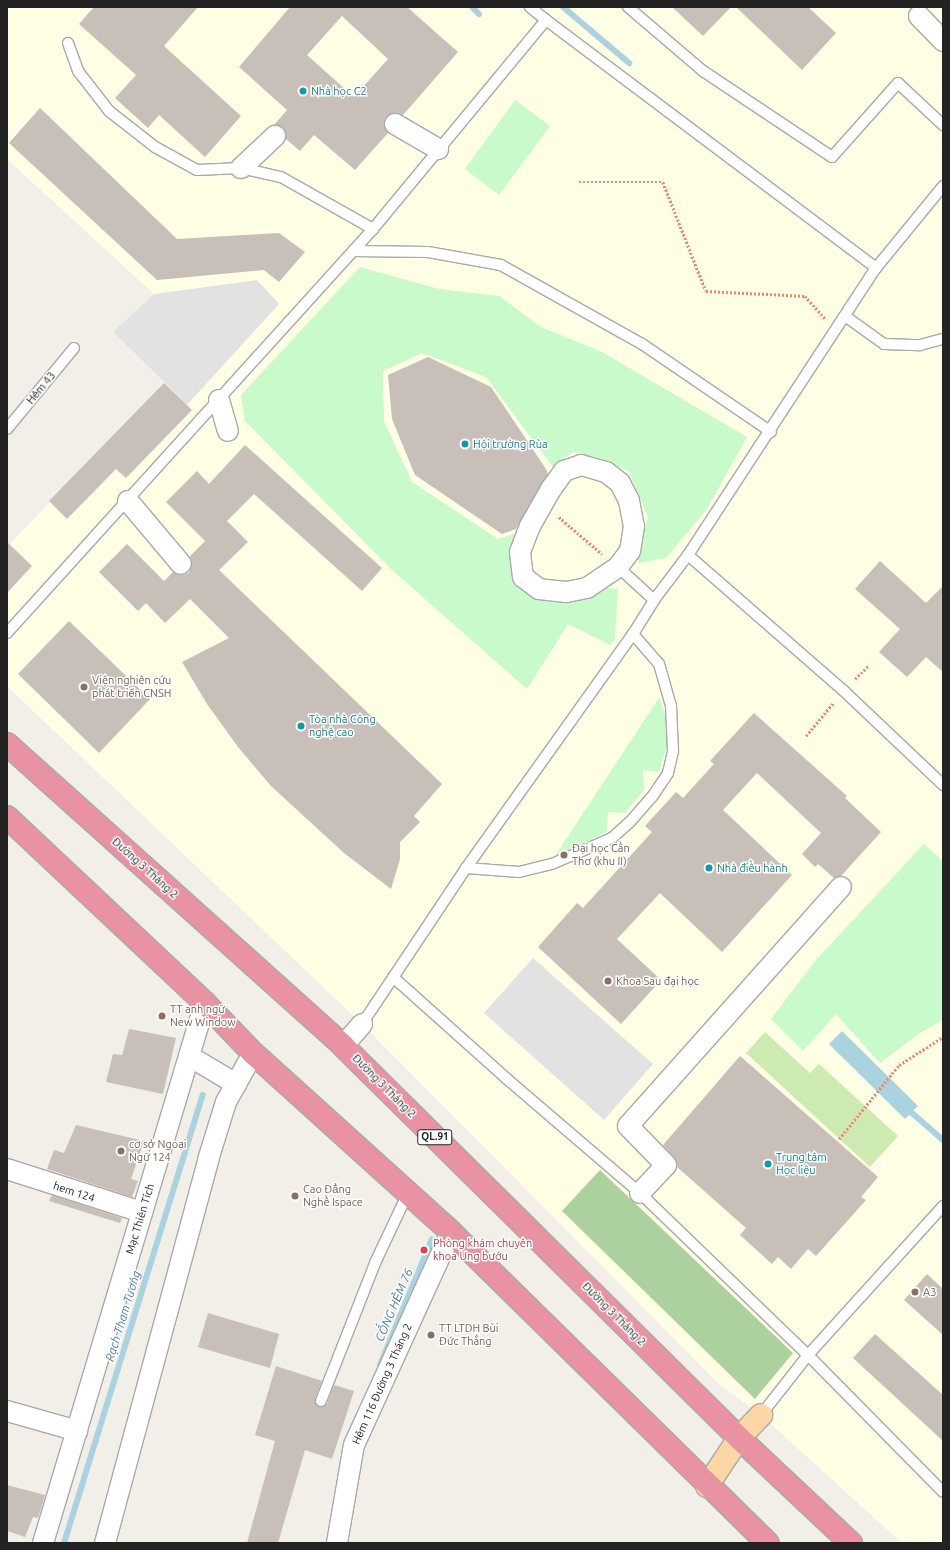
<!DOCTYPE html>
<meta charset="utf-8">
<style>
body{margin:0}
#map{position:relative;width:950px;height:1550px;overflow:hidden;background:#f2efe9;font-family:Ubuntu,sans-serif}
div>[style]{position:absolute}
.education>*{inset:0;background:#ffffe5}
.grass>*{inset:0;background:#cdebb0}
.forest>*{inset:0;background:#add19e}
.park>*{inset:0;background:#c8facc}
.parking>*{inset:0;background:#e2e2e2}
.water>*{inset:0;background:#aad3df}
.stream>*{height:6px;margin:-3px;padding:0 3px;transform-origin:3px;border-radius:3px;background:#aad3df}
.building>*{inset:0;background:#c7bfb8}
.path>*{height:2.5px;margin-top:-1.25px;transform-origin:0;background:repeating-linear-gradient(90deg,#fa8072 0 2px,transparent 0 4px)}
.roads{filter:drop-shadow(1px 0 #a9a9a9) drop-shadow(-1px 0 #a9a9a9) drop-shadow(0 1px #a9a9a9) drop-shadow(0 -1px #a9a9a9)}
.lane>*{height:10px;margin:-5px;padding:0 5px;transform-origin:5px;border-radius:5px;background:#fff}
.street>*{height:20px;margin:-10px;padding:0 10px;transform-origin:10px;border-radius:10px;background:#fff}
.primary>*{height:22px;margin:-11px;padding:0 11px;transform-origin:11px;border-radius:11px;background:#fcd6a4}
.highway>*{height:22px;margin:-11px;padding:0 11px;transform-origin:11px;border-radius:11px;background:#e892a2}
.dots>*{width:11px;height:11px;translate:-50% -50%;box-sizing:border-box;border:2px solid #fff;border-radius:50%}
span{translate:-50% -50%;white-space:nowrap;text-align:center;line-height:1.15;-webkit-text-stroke:3px #fff;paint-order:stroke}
.shield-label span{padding:1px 3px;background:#fff;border:1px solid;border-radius:3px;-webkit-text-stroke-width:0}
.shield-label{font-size:10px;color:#222;font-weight:700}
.culture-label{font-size:11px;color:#0d838f}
.left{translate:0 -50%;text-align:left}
.street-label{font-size:11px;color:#222}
.education-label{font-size:11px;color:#785e54}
.health-label{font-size:11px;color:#be3a42}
.water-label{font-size:12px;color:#4a7aab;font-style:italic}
.frame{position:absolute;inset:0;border:8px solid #222;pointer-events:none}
</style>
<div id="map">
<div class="education">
<i style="clip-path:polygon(7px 7px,943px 7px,943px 1543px,902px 1543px,761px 1415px,718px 1383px,362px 1024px,7px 686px,7px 547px,164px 383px,113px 332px,154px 294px,7px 159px)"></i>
</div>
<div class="grass">
<i style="clip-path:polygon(765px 1032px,810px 1073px,819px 1064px,898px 1136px,870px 1167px,746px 1053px)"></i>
</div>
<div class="forest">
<i style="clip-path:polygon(600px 1170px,793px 1353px,755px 1399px,562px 1211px)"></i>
</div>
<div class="park">
<i style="clip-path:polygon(515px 100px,550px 126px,499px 195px,465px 169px)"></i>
<i style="clip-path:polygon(360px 267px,439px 289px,499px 296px,541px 327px,602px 352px,747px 437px,707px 509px,666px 558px,639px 563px,637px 556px,648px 517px,629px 472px,603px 459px,573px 452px,553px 467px,486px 377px,422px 353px,383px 371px,384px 421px,412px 482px,498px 539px,520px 532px,519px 582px,546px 601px,588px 600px,606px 588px,618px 589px,615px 639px,610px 645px,568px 624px,527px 689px,391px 569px,245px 421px,241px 395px)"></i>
<i style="clip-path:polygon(659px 698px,669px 725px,666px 750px,659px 772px,643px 770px,644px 790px,625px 813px,608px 812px,607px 832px,555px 856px)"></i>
<i style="clip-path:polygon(924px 844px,943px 861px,943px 1020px,920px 1033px,880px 1063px,836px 1014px,803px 1051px,771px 1019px,816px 960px)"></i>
</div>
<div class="parking">
<i style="clip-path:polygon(257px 280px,279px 304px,187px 405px,113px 332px,154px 294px)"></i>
<i style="clip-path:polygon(533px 958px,653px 1064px,604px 1120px,484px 1013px)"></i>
</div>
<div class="water">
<i style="clip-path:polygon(842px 1031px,918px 1106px,905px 1119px,829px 1044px)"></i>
</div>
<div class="stream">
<i style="left:472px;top:7px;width:10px;rotate:45deg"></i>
<i style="left:563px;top:7px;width:87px;rotate:40.3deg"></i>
<i style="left:912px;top:1113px;width:41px;rotate:41.1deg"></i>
<i style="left:380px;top:1365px;width:136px;rotate:-67.6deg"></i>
<i style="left:64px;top:1543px;width:469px;rotate:-72.8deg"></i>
</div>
<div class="building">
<i style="clip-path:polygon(94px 7px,198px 7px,164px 46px,241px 116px,205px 157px,159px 115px,148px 128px,115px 98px,136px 75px,79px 24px)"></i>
<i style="clip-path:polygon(evenodd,290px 7px,407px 7px,458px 52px,403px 115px,395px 113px,385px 118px,384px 124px,388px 133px,355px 170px,314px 135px,300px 151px,286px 139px,284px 128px,274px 125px,287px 110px,239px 67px,290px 7px,342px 16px,388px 59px,354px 97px,307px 55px,342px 16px)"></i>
<i style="clip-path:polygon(672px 7px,731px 7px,703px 36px)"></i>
<i style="clip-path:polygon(736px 7px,808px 7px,836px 33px,802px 70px)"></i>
<i style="clip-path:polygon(40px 108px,177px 239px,279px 233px,305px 252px,279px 282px,264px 270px,157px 280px,9px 143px)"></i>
<i style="clip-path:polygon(428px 357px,491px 387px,546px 469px,548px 474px,516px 529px,502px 534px,415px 475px,392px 419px,388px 375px)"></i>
<i style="clip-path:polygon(164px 383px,192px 410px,126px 478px,116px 469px,67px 519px,49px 501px)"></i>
<i style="clip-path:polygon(245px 445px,382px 568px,362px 591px,254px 494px,227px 521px,248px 542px,219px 570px,442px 784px,414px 816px,420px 822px,400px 842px,400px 859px,391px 889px,344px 853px,271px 786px,238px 747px,207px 704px,182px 662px,229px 638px,190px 599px,165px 623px,146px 603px,138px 611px,99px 572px,127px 544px,164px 581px,173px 572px,183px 575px,189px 573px,192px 562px,190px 556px,205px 541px,166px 502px,197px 471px,209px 484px)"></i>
<i style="clip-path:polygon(7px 542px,32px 566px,7px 593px)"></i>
<i style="clip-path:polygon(880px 561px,926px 603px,943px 586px,943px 672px,926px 657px,907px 677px,879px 652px,900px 629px,855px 589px)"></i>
<i style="clip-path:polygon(69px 621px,150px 699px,99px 753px,18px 674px)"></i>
<i style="clip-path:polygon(754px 713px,847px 796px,845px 798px,881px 832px,841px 876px,834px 878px,818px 864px,815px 867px,802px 854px,821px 833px,757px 773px,723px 810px,792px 875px,722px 952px,660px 893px,617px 939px,661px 980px,621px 1024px,538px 947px,577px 903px,583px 908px,652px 832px,645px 826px,676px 792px,683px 798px,714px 764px,710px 761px)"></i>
<i style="clip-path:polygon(129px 1029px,176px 1038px,163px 1094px,106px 1082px,113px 1054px,122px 1055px)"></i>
<i style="clip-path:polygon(740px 1056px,878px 1177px,861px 1197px,866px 1200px,816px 1256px,808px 1249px,791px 1269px,778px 1257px,772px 1264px,740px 1235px,746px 1228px,677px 1167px,674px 1157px,663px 1145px)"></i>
<i style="clip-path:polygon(76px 1125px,144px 1141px,131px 1179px,138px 1181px,132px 1197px,47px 1169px,54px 1150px,64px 1153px)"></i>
<i style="clip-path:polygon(52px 1195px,122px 1218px,120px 1223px,49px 1201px)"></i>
<i style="clip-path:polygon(927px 1274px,943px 1289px,943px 1335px,904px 1300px)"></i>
<i style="clip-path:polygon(208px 1313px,279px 1334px,270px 1368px,198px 1347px)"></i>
<i style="clip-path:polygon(875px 1334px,943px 1395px,943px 1441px,853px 1358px)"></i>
<i style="clip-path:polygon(276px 1366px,322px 1381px,315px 1399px,319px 1407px,327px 1404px,334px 1385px,354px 1391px,332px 1459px,305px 1450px,278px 1543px,247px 1543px,275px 1441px,255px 1435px)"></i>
<i style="clip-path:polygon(7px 1485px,45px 1495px,38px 1518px,33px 1517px,25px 1537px,7px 1531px)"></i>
</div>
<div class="path">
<i style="left:579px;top:182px;width:84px"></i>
<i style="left:663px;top:182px;width:117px;rotate:68.5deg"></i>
<i style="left:706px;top:291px;width:99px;rotate:2.9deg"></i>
<i style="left:805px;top:296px;width:30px;rotate:48deg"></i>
<i style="left:559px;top:517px;width:57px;rotate:40.7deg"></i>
<i style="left:855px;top:679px;width:18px;rotate:-45deg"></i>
<i style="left:806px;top:736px;width:44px;rotate:-50.5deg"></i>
<i style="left:839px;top:1139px;width:95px;rotate:-51deg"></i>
<i style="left:899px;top:1065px;width:52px;rotate:-32.5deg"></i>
</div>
<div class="roads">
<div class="lane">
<i style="left:628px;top:7px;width:99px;rotate:40.5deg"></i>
<i style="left:703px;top:71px;width:155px;rotate:33.7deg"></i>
<i style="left:832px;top:157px;width:99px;rotate:-48.3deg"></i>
<i style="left:898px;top:83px;width:62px;rotate:43deg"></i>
<i style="left:546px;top:20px;width:413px;rotate:36.9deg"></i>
<i style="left:68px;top:43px;width:30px;rotate:70deg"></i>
<i style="left:78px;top:71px;width:51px;rotate:52.2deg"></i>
<i style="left:109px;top:111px;width:58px;rotate:38deg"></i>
<i style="left:155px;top:147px;width:48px;rotate:28.7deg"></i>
<i style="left:197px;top:170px;width:44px;rotate:-2.6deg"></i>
<i style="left:241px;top:168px;width:41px;rotate:12.7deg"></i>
<i style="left:281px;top:177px;width:106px;rotate:29.5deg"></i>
<i style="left:353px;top:251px;width:75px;rotate:0.8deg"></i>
<i style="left:428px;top:252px;width:74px;rotate:10.1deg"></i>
<i style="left:501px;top:265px;width:162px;rotate:29.3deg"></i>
<i style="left:642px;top:344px;width:156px;rotate:34.3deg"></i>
<i style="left:845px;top:316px;width:48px;rotate:35.7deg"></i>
<i style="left:884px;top:344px;width:36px;rotate:2deg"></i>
<i style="left:920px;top:345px;width:24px;rotate:-15deg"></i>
<i style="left:7px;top:429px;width:105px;rotate:-50.4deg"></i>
<i style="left:688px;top:555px;width:207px;rotate:41.1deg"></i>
<i style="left:844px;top:691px;width:137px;rotate:43.5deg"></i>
<i style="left:618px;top:567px;width:49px;rotate:42.5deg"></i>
<i style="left:7px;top:633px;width:545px;rotate:-47.83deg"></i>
<i style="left:373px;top:229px;width:271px;rotate:-50.4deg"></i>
<i style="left:546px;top:20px;width:21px;rotate:-141deg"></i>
<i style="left:466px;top:868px;width:53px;rotate:4.3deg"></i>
<i style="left:519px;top:872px;width:34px;rotate:-14deg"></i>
<i style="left:552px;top:864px;width:65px;rotate:-23.4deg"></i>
<i style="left:612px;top:838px;width:24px;rotate:-42deg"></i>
<i style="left:630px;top:822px;width:33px;rotate:-49deg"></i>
<i style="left:652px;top:797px;width:29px;rotate:-56deg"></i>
<i style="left:668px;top:773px;width:23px;rotate:-77deg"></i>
<i style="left:673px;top:751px;width:45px;rotate:-92.5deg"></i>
<i style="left:671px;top:706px;width:44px;rotate:-105.9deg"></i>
<i style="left:659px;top:664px;width:40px;rotate:-131deg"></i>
<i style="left:393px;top:977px;width:153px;rotate:41.8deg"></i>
<i style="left:507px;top:1079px;width:175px;rotate:40.6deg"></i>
<i style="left:640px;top:1193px;width:233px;rotate:44deg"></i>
<i style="left:808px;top:1355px;width:192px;rotate:45.4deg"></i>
<i style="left:362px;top:1024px;width:187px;rotate:-56.3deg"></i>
<i style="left:466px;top:868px;width:287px;rotate:-54.5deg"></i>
<i style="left:633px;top:634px;width:40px;rotate:-58deg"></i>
<i style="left:654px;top:600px;width:56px;rotate:-52.9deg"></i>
<i style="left:688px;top:555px;width:343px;rotate:-56.8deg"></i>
<i style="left:876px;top:268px;width:106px;rotate:-50.7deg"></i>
<i style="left:321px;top:1401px;width:148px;rotate:-68.6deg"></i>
<i style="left:375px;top:1263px;width:77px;rotate:-64.8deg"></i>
<i style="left:761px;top:1415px;width:76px;rotate:-51.9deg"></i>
<i style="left:808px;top:1355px;width:201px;rotate:-47.8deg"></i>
</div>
<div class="street">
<i style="left:919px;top:16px;width:35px;rotate:46deg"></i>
<i style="left:395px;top:124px;width:50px;rotate:30.2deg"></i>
<i style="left:241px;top:168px;width:47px;rotate:-43.3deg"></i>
<i style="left:219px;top:400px;width:32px;rotate:74deg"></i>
<i style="left:581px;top:465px;width:26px;rotate:16deg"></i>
<i style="left:606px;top:472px;width:18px;rotate:38deg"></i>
<i style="left:620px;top:483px;width:20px;rotate:63deg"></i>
<i style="left:629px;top:501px;width:25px;rotate:79deg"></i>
<i style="left:634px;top:526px;width:25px;rotate:99deg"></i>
<i style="left:630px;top:551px;width:20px;rotate:127deg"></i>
<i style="left:618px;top:567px;width:37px;rotate:146deg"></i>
<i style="left:587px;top:588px;width:21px;rotate:169deg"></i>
<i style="left:566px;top:592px;width:27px;rotate:-174deg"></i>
<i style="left:539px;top:589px;width:20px;rotate:-143deg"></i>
<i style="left:523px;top:577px;width:25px;rotate:-97deg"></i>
<i style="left:520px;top:552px;width:28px;rotate:-69deg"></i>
<i style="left:530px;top:526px;width:43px;rotate:-60.4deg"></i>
<i style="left:551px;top:489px;width:22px;rotate:-54deg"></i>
<i style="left:564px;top:471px;width:18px;rotate:-19deg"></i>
<i style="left:128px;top:501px;width:82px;rotate:49.9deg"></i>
<i style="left:205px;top:1003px;width:55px;rotate:106.8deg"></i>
<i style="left:189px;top:1056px;width:55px;rotate:30.8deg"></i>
<i style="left:236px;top:1084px;width:35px;rotate:-61deg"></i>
<i style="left:343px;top:1046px;width:29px;rotate:-49deg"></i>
<i style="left:7px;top:1169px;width:142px;rotate:17.7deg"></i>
<i style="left:640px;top:1193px;width:38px;rotate:-47deg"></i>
<i style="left:666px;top:1165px;width:54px;rotate:-134.3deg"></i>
<i style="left:628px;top:1126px;width:320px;rotate:-48.3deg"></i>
<i style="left:7px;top:1411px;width:73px;rotate:15.9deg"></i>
<i style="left:43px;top:1543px;width:508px;rotate:-73.31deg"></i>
<i style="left:105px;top:1543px;width:397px;rotate:-74.9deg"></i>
<i style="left:208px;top:1160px;width:61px;rotate:-72.8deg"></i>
<i style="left:226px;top:1102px;width:21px;rotate:-61deg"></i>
<i style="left:337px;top:1543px;width:99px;rotate:-80.2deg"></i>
<i style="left:354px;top:1445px;width:234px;rotate:-65.5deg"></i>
</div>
<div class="primary">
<i style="left:707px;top:1486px;width:58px;rotate:-56.3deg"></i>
<i style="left:739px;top:1438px;width:32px;rotate:-46deg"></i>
</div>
<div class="highway">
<i style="left:7px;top:744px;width:452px;rotate:41.9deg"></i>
<i style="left:343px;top:1046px;width:557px;rotate:44.71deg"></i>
<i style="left:739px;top:1438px;width:154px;rotate:43.2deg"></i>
<i style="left:7px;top:817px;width:272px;rotate:43.2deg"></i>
<i style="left:205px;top:1003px;width:69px;rotate:46.2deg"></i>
<i style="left:253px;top:1053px;width:267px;rotate:42.1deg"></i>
<i style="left:451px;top:1232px;width:444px;rotate:44.5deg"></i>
</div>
</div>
<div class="dots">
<i style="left:303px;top:91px;background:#0f9aa8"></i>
<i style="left:465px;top:444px;background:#0f9aa8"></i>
<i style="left:84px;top:687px;background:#8d6e63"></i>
<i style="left:301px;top:726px;background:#0f9aa8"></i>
<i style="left:564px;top:855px;background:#8d6e63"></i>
<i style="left:709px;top:868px;background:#0f9aa8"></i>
<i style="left:608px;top:981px;background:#8d6e63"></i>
<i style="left:162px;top:1016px;background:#8d6e63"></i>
<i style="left:121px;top:1151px;background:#8d6e63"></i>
<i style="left:768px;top:1164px;background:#0f9aa8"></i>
<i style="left:295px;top:1196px;background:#8d6e63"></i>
<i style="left:424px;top:1250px;background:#e0444e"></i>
<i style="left:915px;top:1292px;background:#8d6e63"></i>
<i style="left:431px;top:1335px;background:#8d6e63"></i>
</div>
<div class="shield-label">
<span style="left:435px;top:1137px">QL.91</span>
</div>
<div class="culture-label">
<span class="left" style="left:311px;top:91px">Nhà học C2</span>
<span class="left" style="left:473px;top:444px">Hội trường Rùa</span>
<span class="left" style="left:309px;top:726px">Tòa nhà Công<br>nghệ cao</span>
<span class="left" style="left:717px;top:868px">Nhà điều hành</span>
<span class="left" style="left:776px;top:1164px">Trung tâm<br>Học liệu</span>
</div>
<div class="street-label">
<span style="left:41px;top:388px;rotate:-50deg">Hẻm 43</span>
<span style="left:145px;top:868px;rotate:42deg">Đường 3 Tháng 2</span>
<span style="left:384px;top:1086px;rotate:45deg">Đường 3 Tháng 2</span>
<span style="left:74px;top:1192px;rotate:18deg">hem 124</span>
<span style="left:140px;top:1219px;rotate:-73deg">Mạc Thiên Tích</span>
<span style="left:614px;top:1314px;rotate:45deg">Đường 3 Tháng 2</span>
<span style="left:382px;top:1384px;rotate:-66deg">Hẻm 116 Đường 3 Tháng 2</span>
</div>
<div class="education-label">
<span class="left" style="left:92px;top:687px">Viện nghiên cứu<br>phát triển CNSH</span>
<span class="left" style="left:572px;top:855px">Đại học Cần<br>Thơ (khu II)</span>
<span class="left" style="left:616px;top:981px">Khoa Sau đại học</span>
<span class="left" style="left:170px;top:1016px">TT anh ngữ<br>New Window</span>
<span class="left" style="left:129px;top:1151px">cơ sở Ngoại<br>Ngữ 124</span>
<span class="left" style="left:303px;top:1196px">Cao Đẳng<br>Nghề Ispace</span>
<span class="left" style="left:923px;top:1292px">A3</span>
<span class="left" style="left:439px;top:1335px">TT LTDH Bùi<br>Đức Thắng</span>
</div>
<div class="health-label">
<span class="left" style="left:433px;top:1250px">Phòng khám chuyên<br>khoa Ung bướu</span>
</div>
<div class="water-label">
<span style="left:394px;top:1305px;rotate:-67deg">CỐNG HẺM 76</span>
<span style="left:123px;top:1316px;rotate:-73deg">Rạch Tham Tướng</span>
</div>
<div class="frame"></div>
</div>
